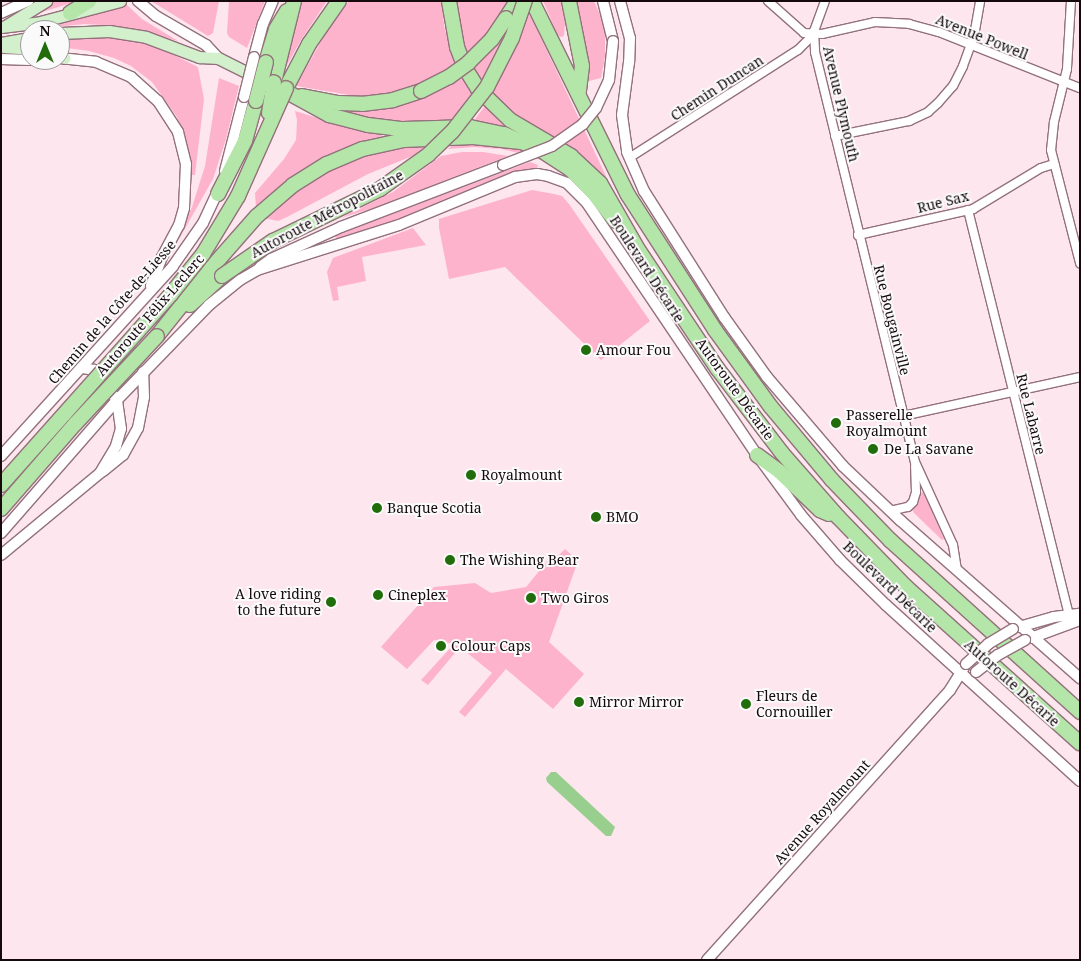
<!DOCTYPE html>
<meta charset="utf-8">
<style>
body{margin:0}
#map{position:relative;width:1081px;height:961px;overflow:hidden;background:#fde6ed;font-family:"Noto Serif",serif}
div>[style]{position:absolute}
.green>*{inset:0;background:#feb3cd}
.water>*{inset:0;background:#99cf8e}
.roads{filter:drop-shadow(1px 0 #93717c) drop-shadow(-1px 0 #93717c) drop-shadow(0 1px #93717c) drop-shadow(0 -1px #93717c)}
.street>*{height:8px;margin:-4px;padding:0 4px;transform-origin:4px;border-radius:4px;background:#fff}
.secondary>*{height:10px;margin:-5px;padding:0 5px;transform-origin:5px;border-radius:5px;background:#fff}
.primary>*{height:11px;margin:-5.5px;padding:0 5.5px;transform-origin:5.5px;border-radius:5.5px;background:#d1f0cb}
.highway>*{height:14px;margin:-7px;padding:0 7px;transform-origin:7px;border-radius:7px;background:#b3e6a8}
.bridges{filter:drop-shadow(1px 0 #93717c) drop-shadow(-1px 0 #93717c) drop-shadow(0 1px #93717c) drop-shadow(0 -1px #93717c)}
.secondary-bridge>*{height:10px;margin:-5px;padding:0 5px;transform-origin:5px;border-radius:5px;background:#fff}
.highway-bridge>*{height:14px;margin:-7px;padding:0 7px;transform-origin:7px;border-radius:7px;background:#b3e6a8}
.dots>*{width:14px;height:14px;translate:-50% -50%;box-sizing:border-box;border:2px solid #fafafa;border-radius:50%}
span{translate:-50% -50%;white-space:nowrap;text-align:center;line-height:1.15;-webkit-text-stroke:4px #fafafa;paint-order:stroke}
.street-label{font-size:14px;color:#15090d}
.poi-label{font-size:14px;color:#15090d}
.left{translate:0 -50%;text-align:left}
.right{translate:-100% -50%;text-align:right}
.frame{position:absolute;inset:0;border:2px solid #15090d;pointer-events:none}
.north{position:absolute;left:20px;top:20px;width:50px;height:50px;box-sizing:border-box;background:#fafafa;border:1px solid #9e9a9b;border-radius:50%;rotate:0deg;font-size:14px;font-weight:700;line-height:20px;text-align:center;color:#15090d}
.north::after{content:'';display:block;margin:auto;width:18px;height:22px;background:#216c0b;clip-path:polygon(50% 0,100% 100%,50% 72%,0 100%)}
</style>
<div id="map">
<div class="green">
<i style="clip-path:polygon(51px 1px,78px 1px,29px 16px)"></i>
<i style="clip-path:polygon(151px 1px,219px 1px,213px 33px,208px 36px)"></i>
<i style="clip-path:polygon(229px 1px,265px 1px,247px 48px,229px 37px,227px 33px)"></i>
<i style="clip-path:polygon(301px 1px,327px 1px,301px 40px,281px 76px)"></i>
<i style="clip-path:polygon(349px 1px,442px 1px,444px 26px,455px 64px,415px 87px,374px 96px,355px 96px,296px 86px,329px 27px)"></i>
<i style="clip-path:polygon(456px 1px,521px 1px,533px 21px,606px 176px,602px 179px,490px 96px,474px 73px,464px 51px)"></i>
<i style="clip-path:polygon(543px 1px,561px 1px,565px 23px,564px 36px,560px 37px,557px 34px)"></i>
<i style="clip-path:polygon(574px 1px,594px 1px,601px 17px,605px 30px,605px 57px,601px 78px,589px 81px)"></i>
<i style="clip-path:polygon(126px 4px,142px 19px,178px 41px,117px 26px,86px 24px,41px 28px,41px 26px)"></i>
<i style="clip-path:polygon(106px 37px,146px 43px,175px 53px,174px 55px,198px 67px,204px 99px,195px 175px,191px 175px,190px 156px,177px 117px,152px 82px,131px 66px,114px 58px,89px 51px,60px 47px,60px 40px)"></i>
<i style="clip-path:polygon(219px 78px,239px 86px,226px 139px,213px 179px,179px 239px,177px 238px,192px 207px,205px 166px)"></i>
<i style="clip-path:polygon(463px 78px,473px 93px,452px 121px,401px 121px,360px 116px,339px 110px,340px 107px,394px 104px,420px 99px)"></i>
<i style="clip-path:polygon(485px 106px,510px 128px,508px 131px,472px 123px)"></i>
<i style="clip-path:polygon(295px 111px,338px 124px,382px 132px,382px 138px,346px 148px,324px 158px,300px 172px,256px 208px,255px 193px,284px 159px,296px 140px,297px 120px)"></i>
<i style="clip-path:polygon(430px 142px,415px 155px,368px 174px,287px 217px,278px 221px,264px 218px,291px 192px,331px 167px,378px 150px)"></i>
<i style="clip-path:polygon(454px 143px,512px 145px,524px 150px,518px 153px,502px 149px,474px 147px,448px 149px)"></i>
<i style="clip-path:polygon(462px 152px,483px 152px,508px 156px,377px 207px,341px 218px,393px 192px,441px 156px)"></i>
<i style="clip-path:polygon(530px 162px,538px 165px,537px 169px,511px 172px,403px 218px,337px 240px,335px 236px,360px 226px)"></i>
<i style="clip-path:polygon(532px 190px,554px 194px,562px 196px,569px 204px,650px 321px,601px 360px,505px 267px,449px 279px,439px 228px,439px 219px)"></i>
<i style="clip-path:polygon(413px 228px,426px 245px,362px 257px,366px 281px,337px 287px,339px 300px,333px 301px,327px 272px,333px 258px)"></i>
<i style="clip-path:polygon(921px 492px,924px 493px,944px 539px,942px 540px,914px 513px,912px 509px,918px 502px)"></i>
<i style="clip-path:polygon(565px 549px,578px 561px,549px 642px,584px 674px,553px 709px,506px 669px,465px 717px,459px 712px,492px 673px,460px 647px,428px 685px,421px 680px,454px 644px,434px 640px,407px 669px,381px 647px,434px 587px,475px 583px,491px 593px,526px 587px,554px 553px,558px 556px)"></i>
</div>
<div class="water">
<i style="clip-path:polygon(551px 772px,556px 772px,615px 827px,611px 836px,606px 836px,547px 782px,546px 778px)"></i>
</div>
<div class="roads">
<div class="street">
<i style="left:768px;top:1px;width:48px;rotate:41.6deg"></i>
<i style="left:804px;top:33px;width:18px;rotate:3deg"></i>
<i style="left:822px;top:34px;width:54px;rotate:-12.8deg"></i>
<i style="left:875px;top:22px;width:34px;rotate:3deg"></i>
<i style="left:909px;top:24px;width:31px;rotate:15deg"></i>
<i style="left:939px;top:32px;width:152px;rotate:21.7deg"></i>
<i style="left:825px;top:1px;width:32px;rotate:110deg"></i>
<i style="left:814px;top:31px;width:21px;rotate:87deg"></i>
<i style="left:815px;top:52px;width:422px;rotate:76.3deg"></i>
<i style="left:915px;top:462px;width:91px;rotate:65.4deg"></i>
<i style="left:953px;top:545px;width:24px;rotate:81deg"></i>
<i style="left:1071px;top:1px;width:68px;rotate:93.4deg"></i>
<i style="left:1067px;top:69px;width:55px;rotate:103.8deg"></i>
<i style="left:1054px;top:122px;width:28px;rotate:96deg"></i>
<i style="left:1051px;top:150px;width:117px;rotate:75.6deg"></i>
<i style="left:835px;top:136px;width:76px;rotate:-11.5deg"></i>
<i style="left:909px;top:121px;width:21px;rotate:-25deg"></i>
<i style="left:928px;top:112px;width:13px;rotate:-42deg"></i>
<i style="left:938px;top:103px;width:23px;rotate:-49deg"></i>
<i style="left:953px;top:86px;width:22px;rotate:-63deg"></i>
<i style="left:963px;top:66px;width:32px;rotate:-70deg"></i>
<i style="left:974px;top:36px;width:36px;rotate:-80deg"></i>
<i style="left:629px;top:158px;width:201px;rotate:-32.6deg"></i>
<i style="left:798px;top:50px;width:23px;rotate:-45deg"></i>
<i style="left:968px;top:210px;width:422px;rotate:76deg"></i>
<i style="left:858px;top:235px;width:118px;rotate:-12.7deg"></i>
<i style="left:973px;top:209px;width:79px;rotate:-31.1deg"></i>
<i style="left:1041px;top:168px;width:14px;rotate:-17deg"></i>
<i style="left:903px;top:416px;width:181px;rotate:-12.4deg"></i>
<i style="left:890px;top:511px;width:18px;rotate:-13deg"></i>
<i style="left:908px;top:507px;width:7px;rotate:-45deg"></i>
<i style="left:913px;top:502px;width:10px;rotate:-73deg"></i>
<i style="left:916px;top:492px;width:26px;rotate:-92deg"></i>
</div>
<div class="secondary">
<i style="left:138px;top:1px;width:23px;rotate:40deg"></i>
<i style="left:156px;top:16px;width:58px;rotate:30.1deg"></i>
<i style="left:206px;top:45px;width:18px;rotate:47deg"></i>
<i style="left:603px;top:1px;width:41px;rotate:76deg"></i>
<i style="left:620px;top:1px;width:38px;rotate:75deg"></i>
<i style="left:630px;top:38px;width:24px;rotate:92deg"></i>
<i style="left:629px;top:62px;width:53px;rotate:97.5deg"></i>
<i style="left:622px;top:115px;width:37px;rotate:82deg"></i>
<i style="left:627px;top:152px;width:43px;rotate:66.4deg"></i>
<i style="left:644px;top:191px;width:149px;rotate:57.6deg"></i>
<i style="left:724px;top:317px;width:74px;rotate:54.4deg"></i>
<i style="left:767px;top:377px;width:117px;rotate:49.5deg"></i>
<i style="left:843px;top:466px;width:79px;rotate:43.5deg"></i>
<i style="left:900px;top:520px;width:240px;rotate:41.3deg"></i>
<i style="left:1px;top:13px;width:30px;rotate:-24deg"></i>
<i style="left:254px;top:57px;width:34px;rotate:-75deg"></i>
<i style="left:263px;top:24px;width:25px;rotate:-67deg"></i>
<i style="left:60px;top:58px;width:36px;rotate:6deg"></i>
<i style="left:96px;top:62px;width:38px;rotate:23deg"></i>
<i style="left:131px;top:77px;width:36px;rotate:42deg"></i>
<i style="left:158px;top:101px;width:37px;rotate:57deg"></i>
<i style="left:178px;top:132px;width:33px;rotate:76deg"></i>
<i style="left:186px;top:164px;width:44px;rotate:92.6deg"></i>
<i style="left:184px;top:208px;width:18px;rotate:106deg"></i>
<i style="left:179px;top:225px;width:36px;rotate:118deg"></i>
<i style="left:162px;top:257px;width:31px;rotate:111deg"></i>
<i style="left:1px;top:59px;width:29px;rotate:2deg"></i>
<i style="left:36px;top:60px;width:11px"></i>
<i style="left:225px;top:171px;width:76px;rotate:-75.6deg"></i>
<i style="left:260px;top:267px;width:14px;rotate:-36deg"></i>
<i style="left:271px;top:259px;width:77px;rotate:-24.6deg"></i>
<i style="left:341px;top:227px;width:173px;rotate:-20.9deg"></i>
<i style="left:1px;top:456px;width:256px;rotate:-47.8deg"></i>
<i style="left:173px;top:266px;width:52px;rotate:-55.1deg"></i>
<i style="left:203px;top:223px;width:38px;rotate:-65deg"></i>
<i style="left:103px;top:471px;width:26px;rotate:-39deg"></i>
<i style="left:123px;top:455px;width:31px;rotate:-61deg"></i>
<i style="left:138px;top:428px;width:32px;rotate:-79deg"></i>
<i style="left:144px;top:397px;width:25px;rotate:-92deg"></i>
<i style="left:1px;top:533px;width:176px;rotate:-48.9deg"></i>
<i style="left:117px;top:400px;width:132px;rotate:-45.9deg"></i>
<i style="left:209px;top:305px;width:40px;rotate:-39deg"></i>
<i style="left:240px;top:280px;width:20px;rotate:-30deg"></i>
<i style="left:257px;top:270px;width:149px;rotate:-17.6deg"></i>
<i style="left:399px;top:225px;width:126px;rotate:-22.5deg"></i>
<i style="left:515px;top:177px;width:22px;rotate:-8deg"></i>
<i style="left:537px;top:174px;width:11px;rotate:10deg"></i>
<i style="left:548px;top:176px;width:20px;rotate:20deg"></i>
<i style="left:567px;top:183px;width:28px;rotate:45deg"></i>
<i style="left:587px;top:203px;width:304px;rotate:56deg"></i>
<i style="left:757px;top:455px;width:74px;rotate:53.7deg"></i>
<i style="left:801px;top:515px;width:60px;rotate:49.1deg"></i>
<i style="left:840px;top:560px;width:64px;rotate:44.4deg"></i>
<i style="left:886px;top:605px;width:262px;rotate:42.2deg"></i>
<i style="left:1px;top:555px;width:129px;rotate:-39.6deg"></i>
<i style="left:100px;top:473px;width:31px;rotate:-59deg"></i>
<i style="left:116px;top:446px;width:18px;rotate:-74deg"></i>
<i style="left:121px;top:429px;width:29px;rotate:-98deg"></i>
<i style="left:117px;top:400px;width:38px;rotate:-127deg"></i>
<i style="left:94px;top:370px;width:11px;rotate:-170deg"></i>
<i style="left:1019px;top:627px;width:36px;rotate:-16deg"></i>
<i style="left:1054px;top:617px;width:26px;rotate:-7deg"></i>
<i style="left:1031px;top:638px;width:52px;rotate:-20.2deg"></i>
<i style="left:707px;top:960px;width:363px;rotate:-48deg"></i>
<i style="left:950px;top:690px;width:26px;rotate:-58deg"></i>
</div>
<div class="primary">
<i style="left:7px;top:25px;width:46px;rotate:-31.6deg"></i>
<i style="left:1px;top:27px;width:35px;rotate:-7deg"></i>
<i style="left:36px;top:23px;width:87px;rotate:-14.7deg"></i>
<i style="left:60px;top:33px;width:49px;rotate:-2.3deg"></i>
<i style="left:109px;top:31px;width:37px;rotate:9deg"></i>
<i style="left:146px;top:37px;width:57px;rotate:20.7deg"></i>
<i style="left:199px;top:57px;width:19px;rotate:3deg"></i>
<i style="left:218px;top:58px;width:45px;rotate:26.6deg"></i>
<i style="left:1px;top:43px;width:29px;rotate:-10deg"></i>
<i style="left:3px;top:47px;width:27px;rotate:4deg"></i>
<i style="left:60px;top:56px;width:5px;rotate:22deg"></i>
</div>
<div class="highway">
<i style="left:449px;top:1px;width:47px;rotate:80.1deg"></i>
<i style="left:457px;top:47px;width:22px;rotate:69deg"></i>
<i style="left:465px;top:68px;width:25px;rotate:58deg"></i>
<i style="left:478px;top:89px;width:45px;rotate:44.1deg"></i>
<i style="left:510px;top:120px;width:71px;rotate:30.5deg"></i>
<i style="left:571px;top:156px;width:40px;rotate:43deg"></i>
<i style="left:600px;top:183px;width:78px;rotate:60.2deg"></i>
<i style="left:639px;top:251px;width:141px;rotate:56.3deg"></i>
<i style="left:717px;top:368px;width:107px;rotate:52.6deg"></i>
<i style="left:782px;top:453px;width:86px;rotate:48.8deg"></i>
<i style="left:839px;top:518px;width:96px;rotate:45.8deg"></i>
<i style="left:906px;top:587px;width:234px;rotate:41.9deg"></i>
<i style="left:532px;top:1px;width:216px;rotate:63.7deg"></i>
<i style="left:628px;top:195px;width:161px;rotate:57.2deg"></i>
<i style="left:715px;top:330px;width:95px;rotate:54deg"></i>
<i style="left:771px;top:407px;width:95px;rotate:50.1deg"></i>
<i style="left:832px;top:480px;width:85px;rotate:46deg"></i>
<i style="left:891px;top:541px;width:255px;rotate:42.1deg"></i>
<i style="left:569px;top:1px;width:66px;rotate:78.7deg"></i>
<i style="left:582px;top:66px;width:26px;rotate:97deg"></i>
<i style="left:70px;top:13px;width:22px;rotate:-32deg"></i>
<i style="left:506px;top:18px;width:20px;rotate:-57deg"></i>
<i style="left:266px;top:62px;width:34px;rotate:-73deg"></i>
<i style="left:276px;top:29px;width:21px;rotate:-59deg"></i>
<i style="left:274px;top:82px;width:83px;rotate:-76.1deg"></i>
<i style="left:286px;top:88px;width:50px;rotate:-62.4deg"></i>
<i style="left:309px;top:44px;width:52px;rotate:-55.1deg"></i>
<i style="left:289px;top:93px;width:46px;rotate:28.8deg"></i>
<i style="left:329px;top:115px;width:40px;rotate:14.4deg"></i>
<i style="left:368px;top:125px;width:35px;rotate:7deg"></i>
<i style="left:403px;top:129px;width:67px;rotate:-1.7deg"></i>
<i style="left:470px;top:127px;width:35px;rotate:12deg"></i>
<i style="left:504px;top:134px;width:42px;rotate:24.1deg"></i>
<i style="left:542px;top:151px;width:33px;rotate:33deg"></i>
<i style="left:570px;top:169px;width:30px;rotate:45deg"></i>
<i style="left:591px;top:190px;width:39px;rotate:52deg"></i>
<i style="left:302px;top:96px;width:37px;rotate:11deg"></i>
<i style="left:338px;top:103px;width:24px;rotate:2deg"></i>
<i style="left:362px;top:104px;width:31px;rotate:-7deg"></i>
<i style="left:393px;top:100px;width:29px;rotate:-18deg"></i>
<i style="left:218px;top:194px;width:59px;rotate:-63deg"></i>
<i style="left:245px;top:141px;width:41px;rotate:-74.6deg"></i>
<i style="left:190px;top:305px;width:43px;rotate:-42.2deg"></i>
<i style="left:157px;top:336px;width:88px;rotate:-51.4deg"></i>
<i style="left:212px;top:267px;width:68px;rotate:-48.6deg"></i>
<i style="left:257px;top:216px;width:48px;rotate:-40.7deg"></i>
<i style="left:293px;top:185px;width:40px;rotate:-32deg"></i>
<i style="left:327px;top:164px;width:39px;rotate:-23deg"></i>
<i style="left:363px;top:149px;width:42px;rotate:-12.4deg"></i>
<i style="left:404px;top:140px;width:69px;rotate:-2.5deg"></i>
<i style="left:473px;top:137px;width:48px;rotate:5.9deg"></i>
<i style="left:757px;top:455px;width:29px;rotate:36deg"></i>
<i style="left:780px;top:472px;width:55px;rotate:43.5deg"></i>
<i style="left:820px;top:510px;width:10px;rotate:24deg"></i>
</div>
</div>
<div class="bridges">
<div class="secondary-bridge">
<i style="left:244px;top:97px;width:41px;rotate:-76deg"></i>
<i style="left:503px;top:165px;width:53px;rotate:-21.2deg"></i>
<i style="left:552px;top:146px;width:38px;rotate:-35deg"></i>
<i style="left:583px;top:124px;width:21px;rotate:-51deg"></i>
<i style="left:596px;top:108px;width:31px;rotate:-65deg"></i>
<i style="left:609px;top:80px;width:39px;rotate:-84deg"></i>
<i style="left:966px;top:664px;width:30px;rotate:-42deg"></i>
<i style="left:988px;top:644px;width:29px;rotate:-31deg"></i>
<i style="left:976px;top:672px;width:28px;rotate:-38deg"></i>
<i style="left:998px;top:655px;width:31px;rotate:-29deg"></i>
</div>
<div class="highway-bridge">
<i style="left:421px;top:91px;width:31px;rotate:-27deg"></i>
<i style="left:449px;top:77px;width:24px;rotate:-36deg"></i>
<i style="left:468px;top:63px;width:34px;rotate:-45deg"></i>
<i style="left:492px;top:39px;width:25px;rotate:-56deg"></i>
<i style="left:256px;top:101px;width:40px;rotate:-75.6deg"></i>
<i style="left:269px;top:113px;width:31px;rotate:-81deg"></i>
<i style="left:222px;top:276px;width:62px;rotate:-34.5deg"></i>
<i style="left:273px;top:241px;width:119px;rotate:-25.9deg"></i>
<i style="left:380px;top:189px;width:59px;rotate:-35.3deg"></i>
<i style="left:428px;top:155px;width:33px;rotate:-44deg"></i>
<i style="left:452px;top:132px;width:57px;rotate:-52.1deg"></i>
<i style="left:487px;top:87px;width:55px;rotate:-63deg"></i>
<i style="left:512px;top:38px;width:39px;rotate:-71deg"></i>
<i style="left:1px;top:485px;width:256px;rotate:-48.3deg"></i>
<i style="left:171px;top:294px;width:51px;rotate:-51.3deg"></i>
<i style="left:203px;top:254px;width:68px;rotate:-58.9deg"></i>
<i style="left:238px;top:196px;width:118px;rotate:-66deg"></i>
<i style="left:1px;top:509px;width:113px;rotate:-49deg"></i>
<i style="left:75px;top:424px;width:120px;rotate:-47deg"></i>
</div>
</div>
<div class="dots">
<i style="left:586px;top:350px;background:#216c0b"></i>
<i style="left:836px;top:423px;background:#216c0b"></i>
<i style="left:873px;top:449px;background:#216c0b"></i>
<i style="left:471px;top:475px;background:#216c0b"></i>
<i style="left:377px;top:508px;background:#216c0b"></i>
<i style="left:596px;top:517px;background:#216c0b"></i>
<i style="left:450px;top:560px;background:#216c0b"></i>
<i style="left:378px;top:595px;background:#216c0b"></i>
<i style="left:531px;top:598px;background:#216c0b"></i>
<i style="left:331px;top:602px;background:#216c0b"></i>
<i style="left:441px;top:646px;background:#216c0b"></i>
<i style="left:579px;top:702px;background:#216c0b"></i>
<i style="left:746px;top:704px;background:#216c0b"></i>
</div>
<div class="street-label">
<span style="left:982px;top:37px;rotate:22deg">Avenue Powell</span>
<span style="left:717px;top:88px;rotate:-33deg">Chemin Duncan</span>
<span style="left:841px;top:104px;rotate:77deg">Avenue Plymouth</span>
<span style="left:943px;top:202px;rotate:-14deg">Rue Sax</span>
<span style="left:327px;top:214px;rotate:-28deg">Autoroute Métropolitaine</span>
<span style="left:647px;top:269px;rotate:57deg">Boulevard Décarie</span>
<span style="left:112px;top:312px;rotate:-49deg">Chemin de la Côte-de-Liesse</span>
<span style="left:150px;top:315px;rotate:-49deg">Autoroute Félix-Leclerc</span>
<span style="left:892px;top:320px;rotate:76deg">Rue Bougainville</span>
<span style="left:735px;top:389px;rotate:54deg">Autoroute Décarie</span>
<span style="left:1031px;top:414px;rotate:76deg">Rue Labarre</span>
<span style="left:890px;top:587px;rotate:44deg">Boulevard Décarie</span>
<span style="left:1012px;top:683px;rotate:42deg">Autoroute Décarie</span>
<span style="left:822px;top:812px;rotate:-48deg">Avenue Royalmount</span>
</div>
<div class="poi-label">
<span class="left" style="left:596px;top:350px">Amour Fou</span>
<span class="left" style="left:846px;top:423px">Passerelle<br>Royalmount</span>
<span class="left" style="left:884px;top:449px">De La Savane</span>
<span class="left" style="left:481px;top:475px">Royalmount</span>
<span class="left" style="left:387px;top:508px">Banque Scotia</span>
<span class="left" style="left:606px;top:517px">BMO</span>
<span class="left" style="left:460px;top:560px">The Wishing Bear</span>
<span class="right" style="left:321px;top:602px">A love riding<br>to the future</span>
<span class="left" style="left:388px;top:595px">Cineplex</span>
<span class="left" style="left:541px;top:598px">Two Giros</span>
<span class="left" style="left:451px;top:646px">Colour Caps</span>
<span class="left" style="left:756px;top:704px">Fleurs de<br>Cornouiller</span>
<span class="left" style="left:589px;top:702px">Mirror Mirror</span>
</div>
<div class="frame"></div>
<div class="north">N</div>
</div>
